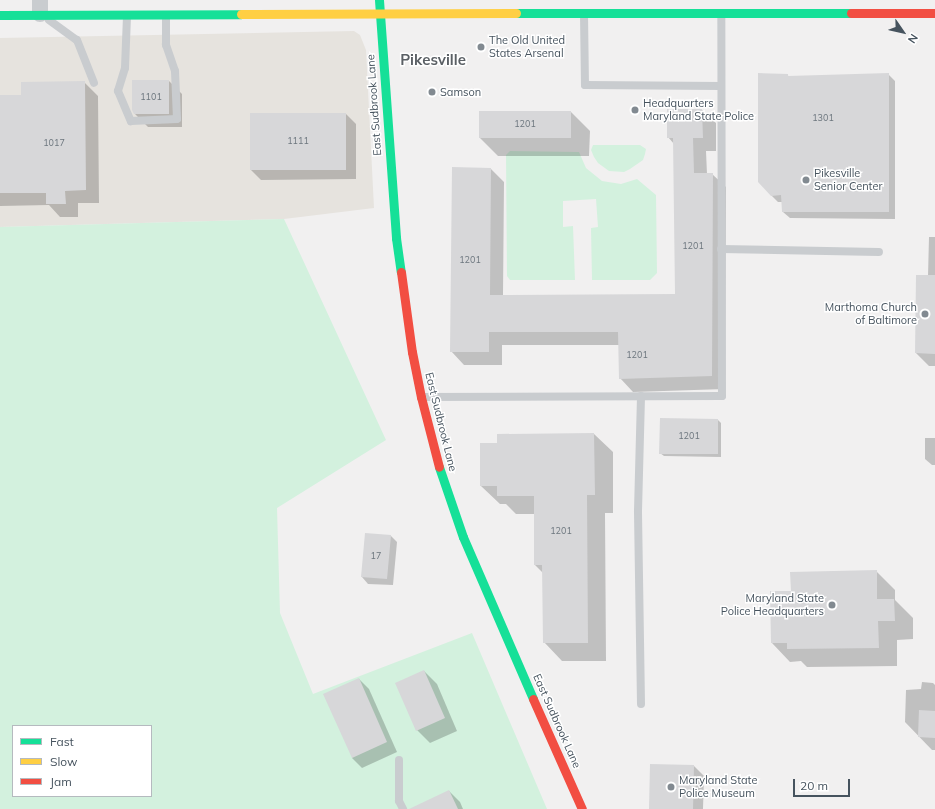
<!DOCTYPE html>
<style>
body{margin:0}
#map{position:relative;width:935px;height:809px;overflow:hidden;background:#f1f0f0;font-family:Mulish,sans-serif}
div>[style]{position:absolute}
.commercial>*{inset:0;background:#e6e3de}
.green>*{inset:0;background:#d3f1de}
.shadow>*{inset:0;background:#0003}
.building>*{inset:0;background:#d7d7d9}
.lane>*{height:8px;margin:-4px;padding:0 4px;transform-origin:4px;border-radius:4px;background:#c9cccf}
.street>*{height:16px;margin:-8px;padding:0 8px;transform-origin:8px;border-radius:8px;background:#c9cccf}
.fast>*{height:9px;margin:-4.5px;padding:0 4.5px;transform-origin:4.5px;border-radius:4.5px;background:#16e098}
.slow>*{height:9px;margin:-4.5px;padding:0 4.5px;transform-origin:4.5px;border-radius:4.5px;background:#ffcf43}
.jam>*{height:9px;margin:-4.5px;padding:0 4.5px;transform-origin:4.5px;border-radius:4.5px;background:#f24e42}
.dots>*{width:11px;height:11px;translate:-50% -50%;box-sizing:border-box;border:2px solid #fff;border-radius:50%}
span{translate:-50% -50%;white-space:nowrap;text-align:center;line-height:1.15;-webkit-text-stroke:3px #fff;paint-order:stroke}
.number-label{font-size:9px;color:#6c767e}
.number-label span{-webkit-text-stroke-width:0}
.poi-label{font-size:11px;color:#46535e}
.left{translate:0 -50%;text-align:left}
.right{translate:-100% -50%;text-align:right}
.street-label{font-size:11px;color:#46535e}
.district-label{font-size:15px;color:#5b6065;font-weight:700}
.legend{position:absolute;left:12px;top:725px;width:140px;height:72px;box-sizing:border-box;background:#fff;border:1px solid #b5babf;margin:0;padding:5px 7px;list-style:none;font-size:12px;color:#46535e}
.legend li{display:flex;align-items:center;gap:8px;height:20px}
.legend b{width:20px;border:1px solid #b5babf}
.north{position:absolute;left:883px;top:12px;width:40px;height:40px;-webkit-text-stroke:3px #fff;paint-order:stroke;rotate:124deg;font-size:11px;font-weight:700;line-height:16px;text-align:center;color:#46535e}
.north::after{content:'';display:block;margin:auto;width:14px;height:18px;background:#46535e;clip-path:polygon(50% 0,100% 100%,50% 72%,0 100%)}
.scale{position:absolute;left:793px;top:779px;width:57px;height:18px;box-sizing:border-box;border:2px solid #46535e;border-top:0;padding-left:5px;font-size:12px;line-height:14px;white-space:nowrap;color:#46535e;-webkit-text-stroke:3px #fff;paint-order:stroke}
</style>
<div id="map">
<div class="commercial">
<i style="clip-path:polygon(354px 31px,360px 35px,366px 50px,374px 208px,284px 219px,0 227px,0 38px)"></i>
</div>
<div class="green">
<i style="clip-path:polygon(593px 145px,640px 145px,646px 149px,645px 154px,643px 160px,630px 169px,624px 172px,609px 171px,598px 163px,594px 157px,591px 150px)"></i>
<i style="clip-path:polygon(510px 151px,579px 152px,586px 168px,602px 181px,621px 184px,637px 179px,656px 195px,657px 273px,650px 280px,592px 280px,591px 228px,598px 227px,596px 199px,563px 201px,563px 227px,573px 226px,575px 280px,510px 280px,507px 276px,506px 155px)"></i>
<i style="clip-path:polygon(evenodd,284px 219px,386px 440px,277px 508px,280px 613px,313px 694px,472px 633px,547px 809px,0 809px,0 227px,284px 219px,13px 726px,151px 726px,151px 796px,13px 796px,13px 726px)"></i>
</div>
<div class="shadow">
<i style="clip-path:polygon(888px 74px,895px 81px,895px 219px,790px 218px,783px 212px,782px 202px,778px 202px,771px 195px,787px 75px,790px 77px)"></i>
<i style="clip-path:polygon(169px 81px,182px 94px,182px 127px,148px 127px,135px 114px)"></i>
<i style="clip-path:polygon(84px 82px,98px 96px,99px 203px,78px 203px,78px 217px,60px 217px,49px 205px,0 206px,0 96px,22px 96px)"></i>
<i style="clip-path:polygon(668px 110px,702px 110px,716px 123px,716px 151px,706px 151px,707px 174px,712px 174px,726px 187px,725px 389px,633px 392px,620px 378px,620px 345px,502px 345px,502px 365px,464px 365px,451px 351px,491px 169px,504px 182px,503px 296px,676px 295px,674px 144px,668px 137px)"></i>
<i style="clip-path:polygon(571px 112px,590px 131px,589px 156px,498px 156px,480px 138px)"></i>
<i style="clip-path:polygon(251px 114px,346px 114px,356px 124px,356px 179px,261px 180px,251px 170px)"></i>
<i style="clip-path:polygon(929px 237px,935px 237px,935px 366px,929px 366px,916px 353px,928px 276px)"></i>
<i style="clip-path:polygon(718px 420px,721px 423px,721px 457px,664px 456px,660px 453px)"></i>
<i style="clip-path:polygon(498px 434px,594px 434px,613px 452px,613px 513px,605px 513px,606px 661px,562px 661px,544px 642px,543px 573px,535px 565px,535px 514px,516px 514px,506px 504px,500px 504px,481px 486px,498px 444px)"></i>
<i style="clip-path:polygon(925px 438px,935px 438px,935px 465px,932px 465px,925px 459px)"></i>
<i style="clip-path:polygon(390px 535px,397px 542px,393px 585px,368px 584px,362px 577px)"></i>
<i style="clip-path:polygon(876px 571px,895px 590px,895px 600px,913px 618px,913px 639px,897px 640px,897px 666px,807px 667px,801px 661px,790px 662px,772px 643px,792px 592px)"></i>
<i style="clip-path:polygon(424px 671px,437px 684px,457px 731px,430px 743px,417px 730px)"></i>
<i style="clip-path:polygon(359px 679px,369px 689px,397px 752px,362px 768px,352px 758px)"></i>
<i style="clip-path:polygon(922px 682px,933px 683px,935px 685px,935px 750px,932px 750px,905px 722px,906px 690px,921px 689px)"></i>
<i style="clip-path:polygon(694px 766px,704px 776px,703px 809px,650px 809px)"></i>
<i style="clip-path:polygon(449px 791px,460px 802px,463px 809px,413px 809px)"></i>
</div>
<div class="building">
<i style="clip-path:polygon(758px 73px,788px 74px,788px 76px,889px 73px,889px 212px,782px 212px,781px 195px,771px 196px,758px 182px)"></i>
<i style="clip-path:polygon(132px 80px,169px 80px,169px 114px,134px 114px,132px 110px)"></i>
<i style="clip-path:polygon(85px 81px,86px 190px,65px 191px,66px 204px,46px 204px,46px 193px,0 193px,0 95px,21px 95px,21px 82px)"></i>
<i style="clip-path:polygon(667px 109px,702px 109px,703px 138px,693px 138px,694px 173px,713px 173px,712px 376px,619px 379px,618px 332px,489px 332px,489px 352px,450px 352px,452px 167px,491px 168px,490px 295px,675px 294px,673px 138px,667px 138px)"></i>
<i style="clip-path:polygon(479px 111px,571px 111px,571px 138px,479px 138px)"></i>
<i style="clip-path:polygon(250px 113px,346px 113px,346px 170px,250px 170px)"></i>
<i style="clip-path:polygon(916px 275px,935px 275px,935px 354px,915px 353px)"></i>
<i style="clip-path:polygon(660px 418px,718px 419px,718px 454px,659px 454px)"></i>
<i style="clip-path:polygon(594px 433px,595px 495px,587px 495px,588px 643px,543px 643px,542px 565px,534px 565px,534px 496px,497px 496px,497px 486px,480px 486px,480px 443px,497px 443px,497px 434px)"></i>
<i style="clip-path:polygon(365px 533px,391px 535px,387px 579px,361px 577px)"></i>
<i style="clip-path:polygon(877px 570px,877px 599px,894px 599px,895px 621px,878px 621px,879px 648px,787px 649px,787px 643px,771px 643px,770px 591px,791px 591px,790px 572px)"></i>
<i style="clip-path:polygon(424px 670px,445px 718px,416px 731px,395px 683px)"></i>
<i style="clip-path:polygon(359px 678px,387px 742px,352px 758px,323px 694px)"></i>
<i style="clip-path:polygon(919px 710px,935px 711px,935px 738px,918px 737px)"></i>
<i style="clip-path:polygon(650px 764px,694px 765px,693px 809px,649px 809px)"></i>
<i style="clip-path:polygon(449px 790px,458px 809px,409px 809px)"></i>
</div>
<div class="lane">
<i style="left:584px;top:14px;width:71px;rotate:89.2deg"></i>
<i style="left:585px;top:85px;width:136px;rotate:0.4deg"></i>
<i style="left:127px;top:16px;width:52px;rotate:92.2deg"></i>
<i style="left:125px;top:68px;width:24px;rotate:107deg"></i>
<i style="left:118px;top:91px;width:33px;rotate:67deg"></i>
<i style="left:131px;top:121px;width:46px;rotate:-2.5deg"></i>
<i style="left:177px;top:119px;width:48px;rotate:-92.4deg"></i>
<i style="left:175px;top:71px;width:28px;rotate:-109deg"></i>
<i style="left:166px;top:45px;width:30px;rotate:-90deg"></i>
<i style="left:49px;top:20px;width:34px;rotate:36deg"></i>
<i style="left:77px;top:40px;width:46px;rotate:68.4deg"></i>
<i style="left:721px;top:249px;width:158px;rotate:1.1deg"></i>
<i style="left:422px;top:397px;width:300px;rotate:-0.2deg"></i>
<i style="left:722px;top:396px;width:383px;rotate:-90.1deg"></i>
<i style="left:641px;top:704px;width:193px;rotate:-90.9deg"></i>
<i style="left:638px;top:511px;width:115px;rotate:-88.5deg"></i>
<i style="left:399px;top:760px;width:41px;rotate:90deg"></i>
<i style="left:399px;top:801px;width:9px;rotate:63deg"></i>
</div>
<div class="street">
<i style="left:40px;top:14px;width:14px;rotate:-90deg"></i>
</div>
<div class="fast">
<i style="left:379px;top:0;width:239px;rotate:85.9deg"></i>
<i style="left:396px;top:238px;width:34px;rotate:82deg"></i>
<i style="left:516px;top:13px;width:335px"></i>
<i style="left:0;top:15px;width:241px;rotate:-0.2deg"></i>
<i style="left:439px;top:467px;width:74px;rotate:71.1deg"></i>
<i style="left:463px;top:537px;width:176px;rotate:66.6deg"></i>
</div>
<div class="slow">
<i style="left:241px;top:14px;width:275px;rotate:-0.2deg"></i>
</div>
<div class="jam">
<i style="left:851px;top:13px;width:84px"></i>
<i style="left:401px;top:272px;width:81px;rotate:82.2deg"></i>
<i style="left:412px;top:352px;width:46px;rotate:78.7deg"></i>
<i style="left:421px;top:397px;width:72px;rotate:75.6deg"></i>
<i style="left:533px;top:699px;width:120px;rotate:66deg"></i>
</div>
<div class="dots">
<i style="left:481px;top:47px;background:#828a91"></i>
<i style="left:432px;top:92px;background:#828a91"></i>
<i style="left:635px;top:110px;background:#828a91"></i>
<i style="left:806px;top:180px;background:#828a91"></i>
<i style="left:925px;top:314px;background:#828a91"></i>
<i style="left:832px;top:605px;background:#828a91"></i>
<i style="left:671px;top:787px;background:#828a91"></i>
</div>
<div class="number-label">
<span style="left:151px;top:97px">1101</span>
<span style="left:823px;top:118px">1301</span>
<span style="left:525px;top:124px">1201</span>
<span style="left:298px;top:141px">1111</span>
<span style="left:54px;top:143px">1017</span>
<span style="left:693px;top:246px">1201</span>
<span style="left:470px;top:260px">1201</span>
<span style="left:637px;top:355px">1201</span>
<span style="left:689px;top:436px">1201</span>
<span style="left:561px;top:531px">1201</span>
<span style="left:376px;top:556px">17</span>
</div>
<div class="poi-label">
<span class="left" style="left:489px;top:47px">The Old United<br>States Arsenal</span>
<span class="left" style="left:440px;top:92px">Samson</span>
<span class="left" style="left:643px;top:110px">Headquarters<br>Maryland State Police</span>
<span class="left" style="left:814px;top:180px">Pikesville<br>Senior Center</span>
<span class="right" style="left:917px;top:314px">Marthoma Church<br>of Baltimore</span>
<span class="right" style="left:824px;top:605px">Maryland State<br>Police Headquarters</span>
<span class="left" style="left:679px;top:787px">Maryland State<br>Police Museum</span>
</div>
<div class="street-label">
<span style="left:374px;top:105px;rotate:-94deg">East Sudbrook Lane</span>
<span style="left:441px;top:422px;rotate:76deg">East Sudbrook Lane</span>
<span style="left:557px;top:721px;rotate:66deg">East Sudbrook Lane</span>
</div>
<div class="district-label">
<span style="left:433px;top:60px">Pikesville</span>
</div>
<ul class="legend">
<li><b style="height:5px;background:#16e098"></b>Fast</li>
<li><b style="height:5px;background:#ffcf43"></b>Slow</li>
<li><b style="height:5px;background:#f24e42"></b>Jam</li>
</ul>
<div class="north">N</div>
<div class="scale">20 m</div>
</div>
